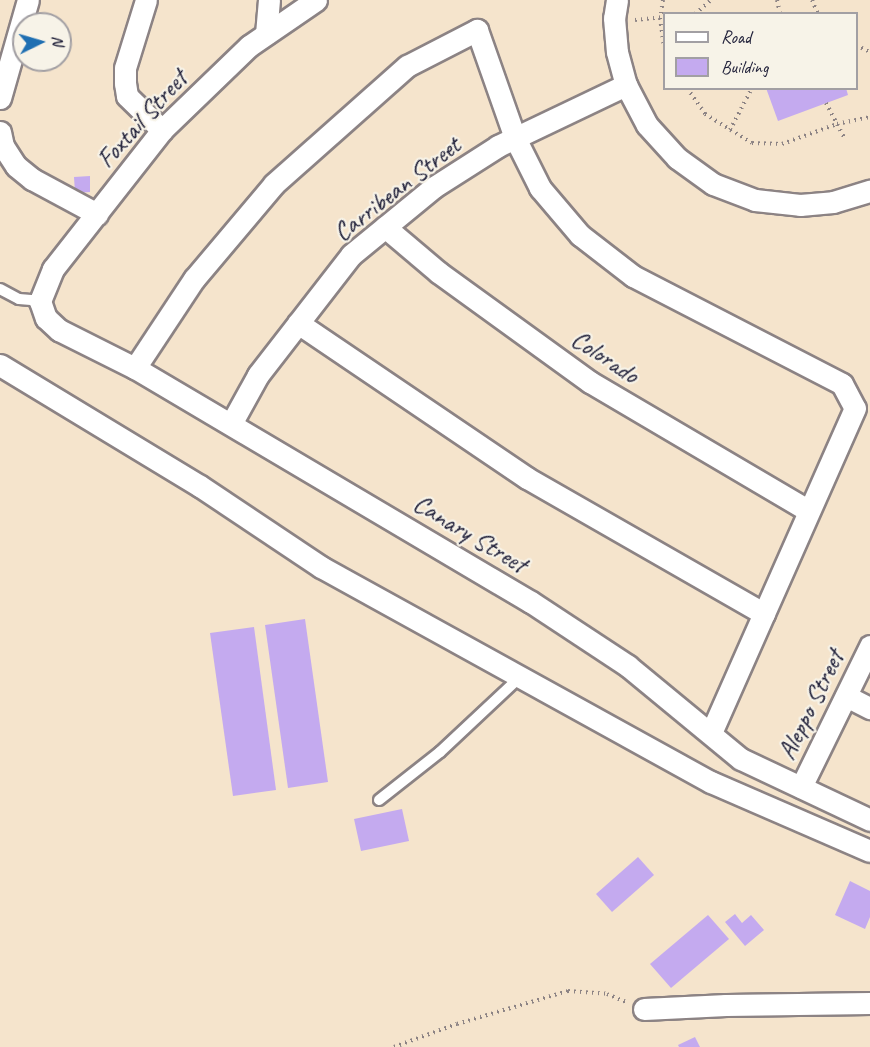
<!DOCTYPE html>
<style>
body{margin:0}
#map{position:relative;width:870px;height:1047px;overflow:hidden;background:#f5e4cc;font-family:Caveat,sans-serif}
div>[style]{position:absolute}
.building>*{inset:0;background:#c4aaef}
.path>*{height:4px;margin-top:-2px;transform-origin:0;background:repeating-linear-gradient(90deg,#8c8384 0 1.5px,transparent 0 6px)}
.roads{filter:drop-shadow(2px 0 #8c8384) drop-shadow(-2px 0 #8c8384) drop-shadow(0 2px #8c8384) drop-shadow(0 -2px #8c8384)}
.lane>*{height:10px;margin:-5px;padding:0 5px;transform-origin:5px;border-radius:5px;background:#fff}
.street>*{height:21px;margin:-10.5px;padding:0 10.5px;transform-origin:10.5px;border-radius:10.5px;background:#fff}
span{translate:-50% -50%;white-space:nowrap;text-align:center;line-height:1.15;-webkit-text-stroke:4.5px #f7f3e8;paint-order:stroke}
.street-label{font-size:26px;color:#22223b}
.legend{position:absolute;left:663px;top:12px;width:195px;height:78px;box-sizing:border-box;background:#f7f3e8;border:2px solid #a29fa3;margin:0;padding:8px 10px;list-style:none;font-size:18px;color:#22223b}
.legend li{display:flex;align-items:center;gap:12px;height:30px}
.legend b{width:30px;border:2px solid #a29fa3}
.north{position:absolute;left:12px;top:12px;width:60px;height:60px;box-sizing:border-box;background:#f7f3e8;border:2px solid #a29fa3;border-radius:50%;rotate:85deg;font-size:16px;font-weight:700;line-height:24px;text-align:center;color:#22223b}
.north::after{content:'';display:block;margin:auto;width:21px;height:27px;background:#1f6fb2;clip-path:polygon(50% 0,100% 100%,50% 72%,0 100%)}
</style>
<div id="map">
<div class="building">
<i style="clip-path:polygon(766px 88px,846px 88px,848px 95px,778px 121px)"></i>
<i style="clip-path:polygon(90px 176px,90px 192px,75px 193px,74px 177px)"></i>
<i style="clip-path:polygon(305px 619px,328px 782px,288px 788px,265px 625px)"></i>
<i style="clip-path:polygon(254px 627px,276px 790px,233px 796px,210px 633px)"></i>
<i style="clip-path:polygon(402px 809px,409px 841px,361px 851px,354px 819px)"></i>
<i style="clip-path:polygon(638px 857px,654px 875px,612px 912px,596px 894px)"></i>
<i style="clip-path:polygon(850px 881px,870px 891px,870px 917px,865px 929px,835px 915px)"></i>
<i style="clip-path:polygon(735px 914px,742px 923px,751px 915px,764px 930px,745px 946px,725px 922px)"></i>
<i style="clip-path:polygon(708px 915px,729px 939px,671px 988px,650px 964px)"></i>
<i style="clip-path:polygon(695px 1037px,700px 1047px,679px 1047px,678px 1045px)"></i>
</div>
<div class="path">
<i style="left:663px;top:0;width:18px;rotate:99deg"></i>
<i style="left:660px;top:18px;width:30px;rotate:82deg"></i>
<i style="left:777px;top:0;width:14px;rotate:78deg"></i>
<i style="left:812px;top:0;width:15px;rotate:67deg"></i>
<i style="left:695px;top:14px;width:21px;rotate:-41deg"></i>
<i style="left:635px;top:20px;width:29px;rotate:-6deg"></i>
<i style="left:856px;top:45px;width:16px;rotate:27deg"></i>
<i style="left:687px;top:88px;width:32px;rotate:55deg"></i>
<i style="left:705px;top:114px;width:55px;rotate:31.7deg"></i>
<i style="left:752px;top:143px;width:30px;rotate:2deg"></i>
<i style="left:782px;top:144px;width:59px;rotate:-20deg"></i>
<i style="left:837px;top:124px;width:34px;rotate:-12deg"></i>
<i style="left:826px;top:103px;width:41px;rotate:62.2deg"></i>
<i style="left:730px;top:130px;width:47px;rotate:-62.4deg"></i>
<i style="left:394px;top:1047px;width:67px;rotate:-20.1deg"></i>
<i style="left:457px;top:1024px;width:116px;rotate:-16.6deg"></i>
<i style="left:568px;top:991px;width:39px;rotate:4deg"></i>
<i style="left:607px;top:994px;width:21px;rotate:23deg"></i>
</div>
<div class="roads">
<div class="lane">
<i style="left:0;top:289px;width:21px;rotate:28deg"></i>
<i style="left:19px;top:299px;width:21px;rotate:5deg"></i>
<i style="left:379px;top:800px;width:78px;rotate:-38.2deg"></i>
<i style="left:440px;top:752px;width:108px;rotate:-43.1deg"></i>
</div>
<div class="street">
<i style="left:146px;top:0;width:71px;rotate:107.2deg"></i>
<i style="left:125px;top:68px;width:15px;rotate:90deg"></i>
<i style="left:125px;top:83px;width:13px;rotate:81deg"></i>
<i style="left:127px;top:96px;width:49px;rotate:44.2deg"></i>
<i style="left:316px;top:0;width:81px;rotate:145.5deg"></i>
<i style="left:249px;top:46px;width:121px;rotate:136deg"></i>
<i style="left:162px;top:130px;width:177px;rotate:128.1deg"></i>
<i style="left:53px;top:269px;width:35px;rotate:112deg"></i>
<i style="left:40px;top:301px;width:18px;rotate:71deg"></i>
<i style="left:46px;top:318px;width:18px;rotate:43deg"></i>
<i style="left:59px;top:330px;width:85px;rotate:26.6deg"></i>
<i style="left:135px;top:368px;width:460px;rotate:30.6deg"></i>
<i style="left:531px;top:602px;width:116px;rotate:33.4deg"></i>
<i style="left:628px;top:666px;width:146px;rotate:39.5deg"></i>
<i style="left:741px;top:759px;width:143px;rotate:25.3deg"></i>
<i style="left:617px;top:0;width:18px;rotate:99deg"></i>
<i style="left:614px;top:18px;width:34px;rotate:85deg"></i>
<i style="left:617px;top:52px;width:34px;rotate:75deg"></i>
<i style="left:626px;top:85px;width:45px;rotate:62.3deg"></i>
<i style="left:647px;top:125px;width:45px;rotate:47.7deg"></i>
<i style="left:677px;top:158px;width:44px;rotate:35.8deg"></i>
<i style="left:713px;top:184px;width:45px;rotate:20.9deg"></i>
<i style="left:755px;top:200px;width:45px;rotate:6.3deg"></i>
<i style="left:800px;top:205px;width:33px;rotate:-5deg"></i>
<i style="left:833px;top:202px;width:39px;rotate:-17deg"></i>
<i style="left:266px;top:34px;width:34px;rotate:-85deg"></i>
<i style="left:0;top:98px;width:102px;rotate:-74.1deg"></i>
<i style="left:0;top:132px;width:14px;rotate:78deg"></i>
<i style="left:3px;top:146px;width:24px;rotate:57deg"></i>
<i style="left:16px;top:166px;width:21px;rotate:39deg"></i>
<i style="left:32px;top:179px;width:74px;rotate:28.3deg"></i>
<i style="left:385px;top:227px;width:70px;rotate:40.3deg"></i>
<i style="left:438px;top:272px;width:188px;rotate:35.9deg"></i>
<i style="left:590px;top:382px;width:254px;rotate:30.5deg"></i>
<i style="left:298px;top:323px;width:277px;rotate:34.1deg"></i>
<i style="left:527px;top:478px;width:273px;rotate:29.8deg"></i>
<i style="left:0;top:365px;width:234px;rotate:31.2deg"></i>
<i style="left:200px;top:486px;width:146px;rotate:33.8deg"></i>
<i style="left:321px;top:567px;width:445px;rotate:28.9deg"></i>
<i style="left:711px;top:782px;width:173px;rotate:23.5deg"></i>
<i style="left:135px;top:368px;width:107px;rotate:-56.5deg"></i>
<i style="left:194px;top:279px;width:124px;rotate:-49.9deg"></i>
<i style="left:274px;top:184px;width:178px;rotate:-41.6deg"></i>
<i style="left:407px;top:66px;width:79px;rotate:-27.2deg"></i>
<i style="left:477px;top:30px;width:114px;rotate:70.6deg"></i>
<i style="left:515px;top:138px;width:56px;rotate:63.4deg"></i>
<i style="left:540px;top:188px;width:62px;rotate:49.6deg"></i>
<i style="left:580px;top:235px;width:67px;rotate:37.7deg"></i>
<i style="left:633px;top:276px;width:235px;rotate:27.3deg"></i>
<i style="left:842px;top:384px;width:27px;rotate:62deg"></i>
<i style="left:855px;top:408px;width:355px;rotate:113.9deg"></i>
<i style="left:231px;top:424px;width:56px;rotate:-61.1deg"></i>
<i style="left:258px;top:375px;width:152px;rotate:-52.2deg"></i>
<i style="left:351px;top:255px;width:107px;rotate:-39.3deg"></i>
<i style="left:434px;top:187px;width:76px;rotate:-32.6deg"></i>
<i style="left:498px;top:146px;width:142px;rotate:-25.5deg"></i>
<i style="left:846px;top:696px;width:27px;rotate:27deg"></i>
<i style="left:801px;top:787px;width:157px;rotate:-63.9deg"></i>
<i style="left:644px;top:1009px;width:82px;rotate:-2.8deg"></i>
<i style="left:726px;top:1005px;width:144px;rotate:-0.8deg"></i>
</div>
</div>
<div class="street-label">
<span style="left:142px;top:119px;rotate:-48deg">Foxtail Street</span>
<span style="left:397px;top:189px;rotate:-38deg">Carribean Street</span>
<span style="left:605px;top:357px;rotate:33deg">Colorado</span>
<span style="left:470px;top:534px;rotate:31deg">Canary Street</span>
<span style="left:811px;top:705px;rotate:-64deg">Aleppo Street</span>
</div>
<ul class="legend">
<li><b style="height:8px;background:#fff"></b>Road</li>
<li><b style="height:16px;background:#c4aaef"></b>Building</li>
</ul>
<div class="north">N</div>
</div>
